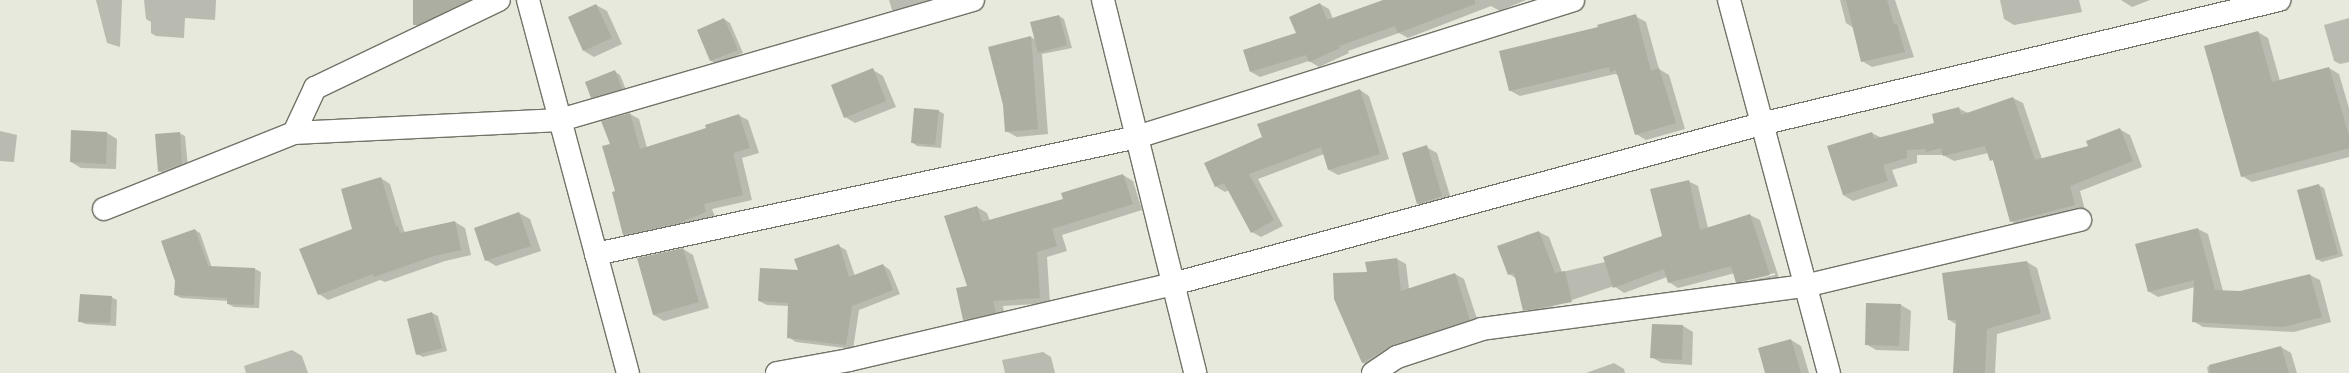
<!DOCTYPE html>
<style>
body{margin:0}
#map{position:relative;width:2349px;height:373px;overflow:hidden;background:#e8e9dd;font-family:"Exo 2",sans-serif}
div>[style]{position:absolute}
.shadow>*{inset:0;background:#0003}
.building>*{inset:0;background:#adaea2}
.roads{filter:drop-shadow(1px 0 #727368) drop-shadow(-1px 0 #727368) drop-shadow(0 1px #727368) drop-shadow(0 -1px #727368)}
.minor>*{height:22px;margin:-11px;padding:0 11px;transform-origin:11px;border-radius:11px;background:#fff}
span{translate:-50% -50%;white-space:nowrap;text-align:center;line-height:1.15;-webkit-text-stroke:3px #fff;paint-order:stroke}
</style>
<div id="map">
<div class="shadow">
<i style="clip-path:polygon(96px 0,122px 0,120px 47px,107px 43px)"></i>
<i style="clip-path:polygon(144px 0,216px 0,215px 20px,185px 18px,184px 38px,156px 36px,151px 33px,151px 22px,146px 19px)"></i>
<i style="clip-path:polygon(414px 0,477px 0,420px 28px,414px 24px)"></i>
<i style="clip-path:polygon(889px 0,955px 0,903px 16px,892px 10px)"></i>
<i style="clip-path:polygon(1386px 0,1526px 0,1500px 11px,1491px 6px,1408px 38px,1399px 33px,1348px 51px,1349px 53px,1319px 67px,1309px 61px,1260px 77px,1251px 72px,1297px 34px,1320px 4px,1329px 9px,1333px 19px)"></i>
<i style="clip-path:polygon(1840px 0,1895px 0,1914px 57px,1872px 67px,1862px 61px,1854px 28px,1846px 23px)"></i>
<i style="clip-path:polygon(2000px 0,2079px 0,2082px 12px,2014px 25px,2004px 19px)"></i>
<i style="clip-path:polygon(2121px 0,2150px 0,2132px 7px)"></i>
<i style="clip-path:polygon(596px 5px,607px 11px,622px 44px,594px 57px,584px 51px)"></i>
<i style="clip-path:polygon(1059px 16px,1064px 19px,1072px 48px,1042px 54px,1048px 134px,1017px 137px,1006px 131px,1031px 37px,1036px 40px)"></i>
<i style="clip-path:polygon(1635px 16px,1646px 22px,1659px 69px,1669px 75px,1685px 129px,1646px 140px,1636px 134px,1618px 75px,1615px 74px,1520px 96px,1509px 90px)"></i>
<i style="clip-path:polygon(2349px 18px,2349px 62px,2340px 64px,2334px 61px,2324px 25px)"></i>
<i style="clip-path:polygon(724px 19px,730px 23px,743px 53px,717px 64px,711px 61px,698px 30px)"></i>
<i style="clip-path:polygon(2258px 32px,2268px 38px,2280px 81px,2329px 68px,2339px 74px,2349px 108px,2349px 157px,2252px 182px,2242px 176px)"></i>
<i style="clip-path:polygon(873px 70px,883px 76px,896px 107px,855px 123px,845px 117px)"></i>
<i style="clip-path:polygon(614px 71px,620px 75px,627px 92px,598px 100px,592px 97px)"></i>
<i style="clip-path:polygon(1360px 90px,1369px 96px,1389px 159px,1338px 175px,1329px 170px,1324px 154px,1258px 179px,1283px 226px,1261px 237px,1252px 232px,1229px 190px,1225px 192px,1215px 186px,1264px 138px)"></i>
<i style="clip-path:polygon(2013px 98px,2023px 103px,2042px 159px,2090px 147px,2119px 129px,2130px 135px,2142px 167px,2080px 191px,2085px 210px,2021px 227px,2011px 221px,1994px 162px,1988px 153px,1954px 161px,1943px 155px,1917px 155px,1917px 163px,1892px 170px,1898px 186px,1853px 201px,1843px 195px,1872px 133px,1882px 138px,1936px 124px,1958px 108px,1968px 113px)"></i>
<i style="clip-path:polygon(939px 111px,944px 114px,941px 148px,917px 146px,912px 142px)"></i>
<i style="clip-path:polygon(630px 114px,639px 119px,647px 148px,708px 128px,738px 115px,748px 120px,759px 153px,742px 158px,752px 200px,712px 209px,715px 217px,633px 240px,623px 235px,611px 145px)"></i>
<i style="clip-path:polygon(0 131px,17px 135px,14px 162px,0 161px)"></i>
<i style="clip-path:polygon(72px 131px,107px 133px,117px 139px,116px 169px,81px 168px,71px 162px)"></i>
<i style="clip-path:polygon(179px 133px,185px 136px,188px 167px,165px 175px,159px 171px)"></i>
<i style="clip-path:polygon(1426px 147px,1437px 153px,1452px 202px,1428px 210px,1418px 204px)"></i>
<i style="clip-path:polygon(1123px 175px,1133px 181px,1142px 210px,1062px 235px,1067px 251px,1047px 257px,1050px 303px,1003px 306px,1005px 318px,974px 326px,964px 320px,977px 207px,987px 213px,990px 221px,1065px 200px)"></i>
<i style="clip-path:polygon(381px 178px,390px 184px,404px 231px,407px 233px,455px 222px,465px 228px,471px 255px,445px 261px,385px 282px,380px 280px,328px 300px,319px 294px)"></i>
<i style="clip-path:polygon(evenodd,1688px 181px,1698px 186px,1708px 228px,1750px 215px,1760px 220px,1780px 281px,1747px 288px,1737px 282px,1735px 273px,1678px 288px,1669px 282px,1667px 277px,1624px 293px,1614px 286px,1533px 313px,1523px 307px,1517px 279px,1509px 274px,1539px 232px,1549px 237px,1562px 272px,1605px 262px,1663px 236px,1688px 181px,1775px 273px,1775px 275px,1743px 282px,1743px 280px,1775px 273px)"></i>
<i style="clip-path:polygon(2318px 185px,2324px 188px,2343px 256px,2322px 262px,2317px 259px)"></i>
<i style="clip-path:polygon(519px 213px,530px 219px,541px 251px,496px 266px,486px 260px)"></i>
<i style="clip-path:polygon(2198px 229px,2208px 234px,2223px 291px,2240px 292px,2310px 275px,2320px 280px,2331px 322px,2294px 332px,2203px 327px,2193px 321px,2195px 287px,2158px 297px,2148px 291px)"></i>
<i style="clip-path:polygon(195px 230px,200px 233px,212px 268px,255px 269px,261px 272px,259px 308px,234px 307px,228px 304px,228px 301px,181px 298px,175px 295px)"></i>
<i style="clip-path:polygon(839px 246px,846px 250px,855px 276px,883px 265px,890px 270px,900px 294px,859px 310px,853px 349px,796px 342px,788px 337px,789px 306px,767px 305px,759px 301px)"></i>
<i style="clip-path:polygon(683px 249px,693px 255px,709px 308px,664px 321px,654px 315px,638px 259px)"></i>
<i style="clip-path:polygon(1397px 259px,1406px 264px,1409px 289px,1455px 274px,1464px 279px,1479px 325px,1372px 368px,1363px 363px,1335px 299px,1368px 273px)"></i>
<i style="clip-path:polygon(2027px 262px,2037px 268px,2051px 319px,1997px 334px,1995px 373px,1954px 373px,1956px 324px,1949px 320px)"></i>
<i style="clip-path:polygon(111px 297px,117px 300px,116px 326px,85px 324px,79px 321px)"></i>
<i style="clip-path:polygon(1901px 305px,1911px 311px,1909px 351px,1876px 350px,1866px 344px)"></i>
<i style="clip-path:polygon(432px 313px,438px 316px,447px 351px,423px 357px,417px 354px)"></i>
<i style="clip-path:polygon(1653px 325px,1683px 326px,1693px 332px,1692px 365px,1662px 363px,1651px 357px)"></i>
<i style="clip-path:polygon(1791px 340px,1801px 346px,1809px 373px,1766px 373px)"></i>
<i style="clip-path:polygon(2281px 347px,2291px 353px,2297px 373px,2208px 373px,2207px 367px)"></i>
<i style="clip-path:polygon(292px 350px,302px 356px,308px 373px,246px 373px,244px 366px)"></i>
<i style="clip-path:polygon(1043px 352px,1051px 357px,1055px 373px,1005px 373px,1002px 360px)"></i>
<i style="clip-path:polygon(1614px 363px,1624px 369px,1625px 373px,1586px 373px)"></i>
</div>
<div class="building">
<i style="clip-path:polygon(413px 0,470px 0,418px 25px,413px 25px)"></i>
<i style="clip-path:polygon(1383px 0,1475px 0,1475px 4px,1398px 33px,1395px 26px,1339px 46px,1340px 48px,1309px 62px,1306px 55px,1250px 72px,1243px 50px,1296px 33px,1289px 17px,1320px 3px,1327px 20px)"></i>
<i style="clip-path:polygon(1846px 0,1887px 0,1894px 24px,1897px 24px,1905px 52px,1861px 62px)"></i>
<i style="clip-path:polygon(596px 4px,612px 38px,583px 51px,568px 17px)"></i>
<i style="clip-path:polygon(1636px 14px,1651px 71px,1659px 68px,1676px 123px,1635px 135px,1616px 70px,1610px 72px,1609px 67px,1509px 91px,1499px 51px,1598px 27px,1597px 25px)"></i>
<i style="clip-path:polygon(1059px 15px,1067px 45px,1038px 53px,1030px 22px)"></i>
<i style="clip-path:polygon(724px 18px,738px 50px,710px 61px,697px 30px)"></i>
<i style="clip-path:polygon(2258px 31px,2272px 82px,2329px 67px,2349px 136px,2349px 148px,2241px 177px,2204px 46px)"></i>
<i style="clip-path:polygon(1031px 36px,1038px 129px,1005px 132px,1003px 105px,988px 47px)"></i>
<i style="clip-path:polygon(873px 68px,886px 101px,844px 118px,831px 85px)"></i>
<i style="clip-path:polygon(615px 70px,622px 89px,591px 98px,585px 82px)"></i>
<i style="clip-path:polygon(1360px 89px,1380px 154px,1328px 170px,1321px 147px,1249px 174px,1274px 220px,1251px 233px,1224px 183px,1215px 187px,1204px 163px,1262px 137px,1257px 124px)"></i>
<i style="clip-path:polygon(2013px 97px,2035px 160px,2088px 146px,2086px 141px,2120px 128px,2133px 161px,2070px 186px,2075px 205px,2010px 222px,1993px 160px,1990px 161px,1985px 146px,1943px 156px,1941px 148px,1926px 152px,1926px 149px,1907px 150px,1907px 158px,1883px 165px,1888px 181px,1843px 195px,1827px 146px,1872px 132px,1874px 139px,1934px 123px,1932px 114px,1959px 107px,1961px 115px)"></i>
<i style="clip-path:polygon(914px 108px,939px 110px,935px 145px,911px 143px)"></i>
<i style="clip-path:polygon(630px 113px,640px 149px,706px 128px,705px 125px,739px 114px,750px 148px,733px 153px,743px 195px,704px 204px,706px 212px,676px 224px,623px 235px,612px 192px,615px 191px,602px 146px,610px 144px,601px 121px)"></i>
<i style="clip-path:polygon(71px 130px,107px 132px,106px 164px,70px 162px)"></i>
<i style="clip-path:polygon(180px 132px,182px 164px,158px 172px,155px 134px)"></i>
<i style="clip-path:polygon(1427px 145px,1442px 196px,1417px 204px,1402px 153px)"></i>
<i style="clip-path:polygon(1123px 174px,1133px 204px,1052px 229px,1057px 246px,1037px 252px,1040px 298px,993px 301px,996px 313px,963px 320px,956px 288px,967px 286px,944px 216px,977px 206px,982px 222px,1063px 199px,1061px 193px)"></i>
<i style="clip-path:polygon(381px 177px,396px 227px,398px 226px,400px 233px,455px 221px,461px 250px,434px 256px,374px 277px,373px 274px,318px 295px,299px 249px,352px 229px,341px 189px)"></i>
<i style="clip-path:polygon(1689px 180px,1700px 230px,1750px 214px,1770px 275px,1736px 283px,1731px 266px,1668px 283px,1664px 269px,1613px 288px,1603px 257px,1662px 236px,1650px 189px)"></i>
<i style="clip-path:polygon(2319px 184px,2338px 254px,2316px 260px,2297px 190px)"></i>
<i style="clip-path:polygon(519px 212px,531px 246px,485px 261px,474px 228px)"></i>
<i style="clip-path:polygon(2198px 228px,2215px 290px,2240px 291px,2310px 274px,2322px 317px,2283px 327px,2192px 322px,2194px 280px,2148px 292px,2135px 244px)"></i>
<i style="clip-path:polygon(195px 229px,208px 266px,255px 268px,254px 305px,227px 304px,227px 298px,174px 295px,175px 281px,161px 241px)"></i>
<i style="clip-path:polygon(1539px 231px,1555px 273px,1565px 271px,1572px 302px,1523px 311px,1514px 273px,1508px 275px,1497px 246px)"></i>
<i style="clip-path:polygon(839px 244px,849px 277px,883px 264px,893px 290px,852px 306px,846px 345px,787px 338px,788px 303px,758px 301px,760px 268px,798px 270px,794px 259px)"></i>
<i style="clip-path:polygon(683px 248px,699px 302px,653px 315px,637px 258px)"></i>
<i style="clip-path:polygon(1397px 258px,1401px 291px,1455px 273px,1470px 320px,1393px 345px,1362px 363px,1334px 299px,1333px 273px,1367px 272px,1365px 262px)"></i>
<i style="clip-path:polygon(2027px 261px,2041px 313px,1987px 329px,1985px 373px,1953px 373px,1956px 320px,1948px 320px,1942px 273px)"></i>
<i style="clip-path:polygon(80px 294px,112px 296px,110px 323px,78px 322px)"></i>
<i style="clip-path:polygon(1866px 303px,1901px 304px,1899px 346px,1865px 345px)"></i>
<i style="clip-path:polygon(432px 312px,442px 348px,416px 355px,407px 319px)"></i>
<i style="clip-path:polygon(1652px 324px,1683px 325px,1682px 360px,1650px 358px)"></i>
<i style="clip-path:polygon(1791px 339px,1801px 373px,1765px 373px,1758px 348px)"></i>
<i style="clip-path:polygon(2281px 346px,2289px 373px,2210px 373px,2209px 365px)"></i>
</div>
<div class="roads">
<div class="minor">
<i style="left:528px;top:0;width:386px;rotate:75deg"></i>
<i style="left:1103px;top:0;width:384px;rotate:76.1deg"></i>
<i style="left:1729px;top:0;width:386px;rotate:75deg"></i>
<i style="left:294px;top:133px;width:50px;rotate:-65deg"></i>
<i style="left:315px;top:88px;width:204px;rotate:-25.6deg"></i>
<i style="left:104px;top:209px;width:205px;rotate:-21.8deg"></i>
<i style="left:294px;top:133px;width:266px;rotate:-2.8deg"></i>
<i style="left:560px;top:120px;width:430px;rotate:-16.2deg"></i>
<i style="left:596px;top:254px;width:554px;rotate:-12.2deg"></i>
<i style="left:1137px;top:137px;width:457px;rotate:-17.4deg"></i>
<i style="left:777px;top:373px;width:73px;rotate:-10.2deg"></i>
<i style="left:849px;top:360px;width:333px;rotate:-13.2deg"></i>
<i style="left:1173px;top:284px;width:609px;rotate:-15.22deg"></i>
<i style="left:1761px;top:124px;width:533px;rotate:-13.46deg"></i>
<i style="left:1373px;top:373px;width:29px;rotate:-34deg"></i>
<i style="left:1397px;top:357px;width:89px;rotate:-18.2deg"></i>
<i style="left:1482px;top:329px;width:326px;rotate:-7.6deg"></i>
<i style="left:1805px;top:286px;width:283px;rotate:-13.5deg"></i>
</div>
</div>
</div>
